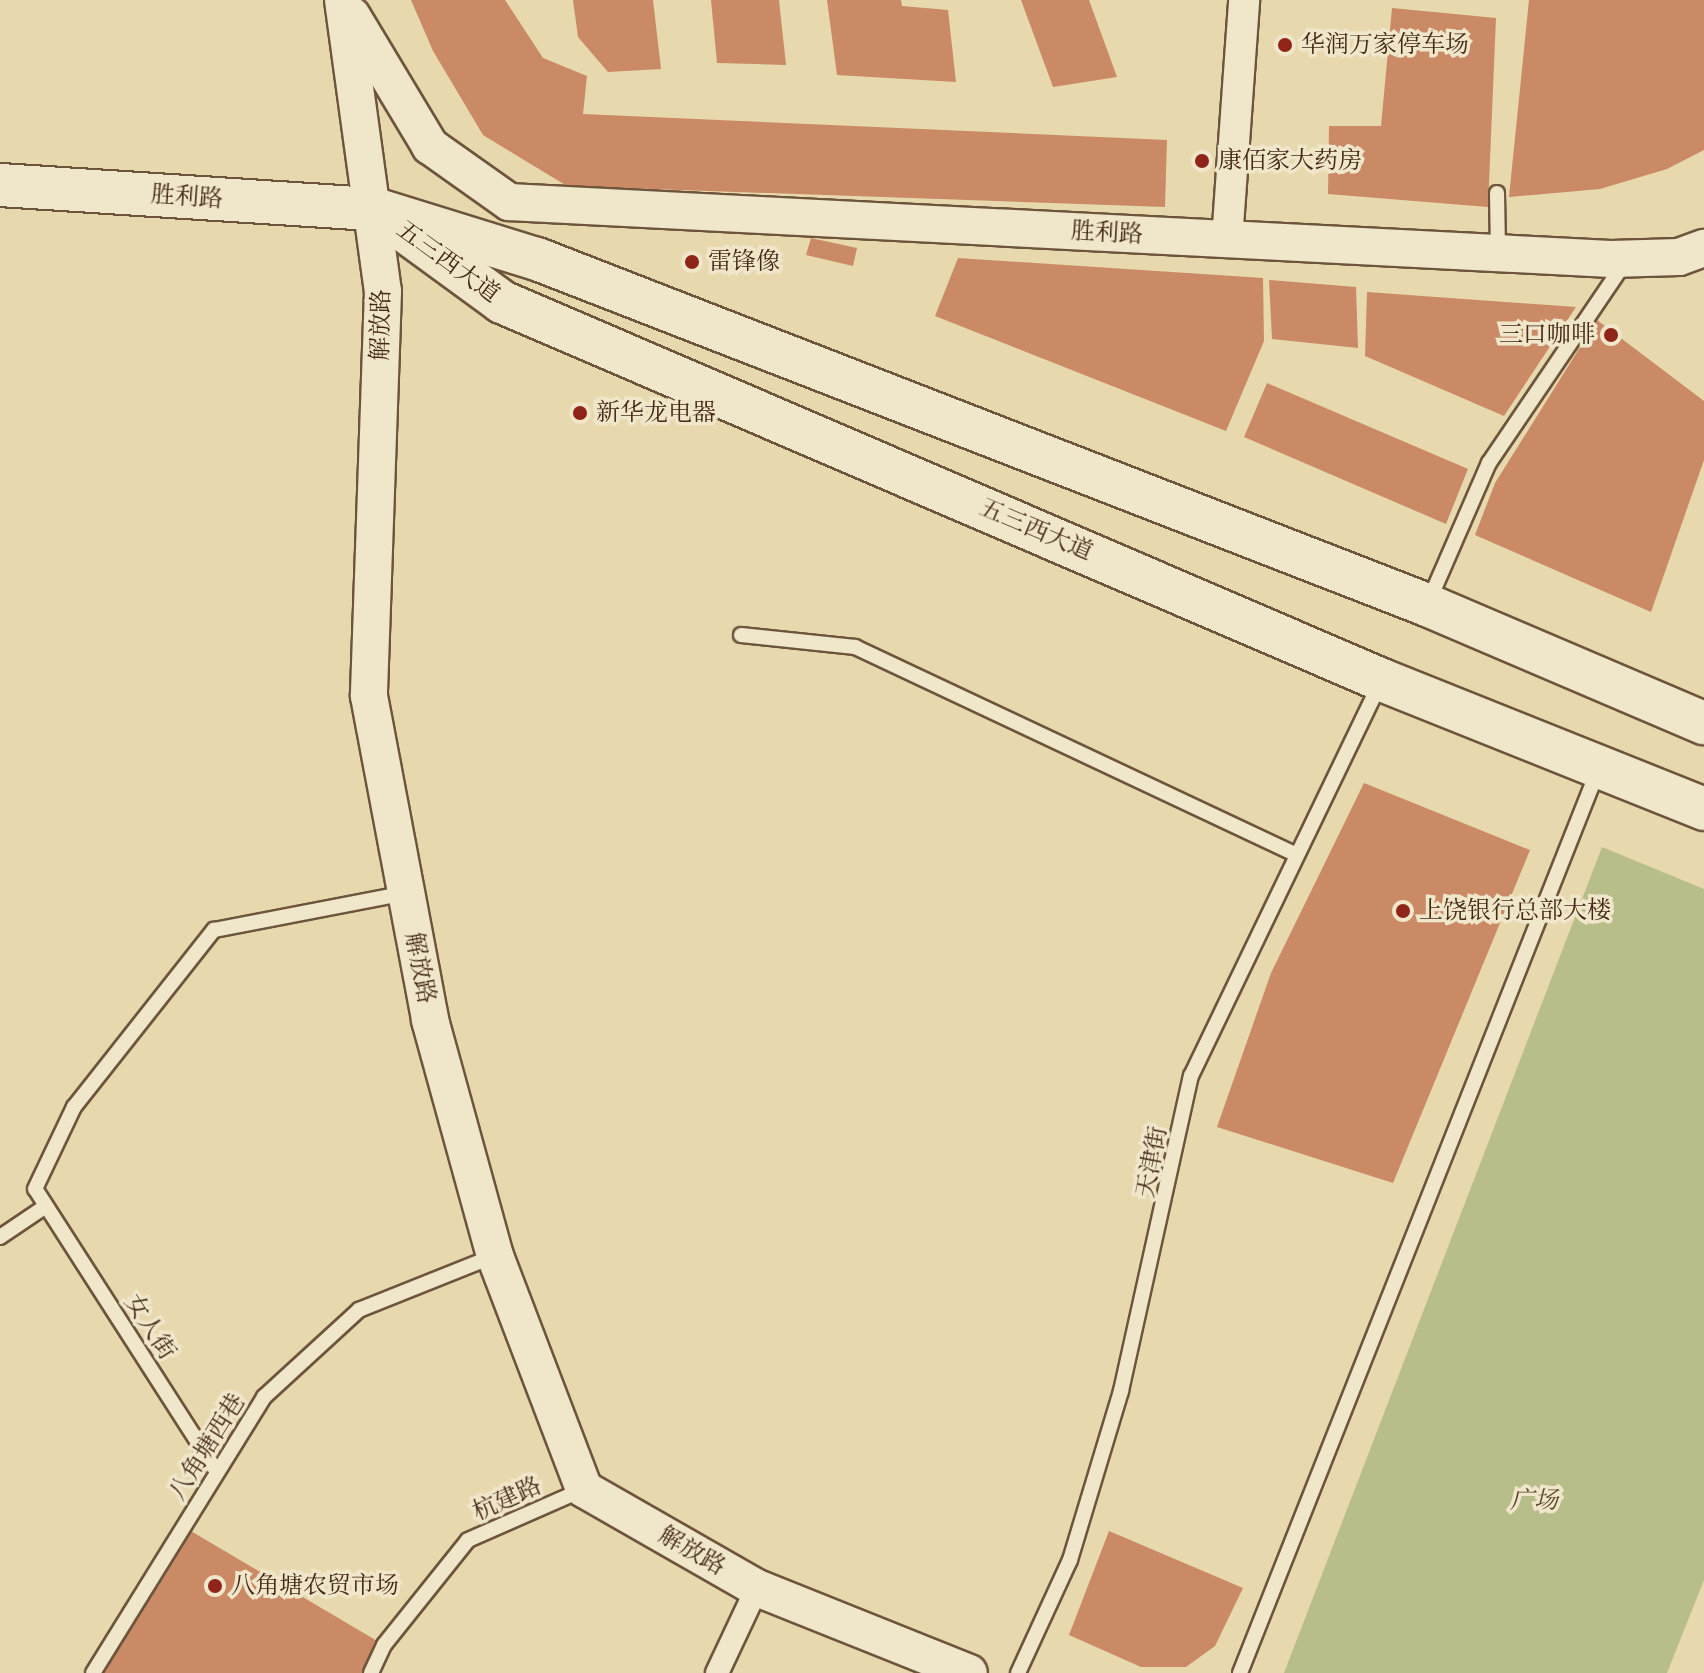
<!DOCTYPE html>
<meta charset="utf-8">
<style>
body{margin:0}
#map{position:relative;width:1704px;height:1673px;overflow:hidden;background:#e8d8ad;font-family:"IM FELL Double Pica","Noto Serif SC",serif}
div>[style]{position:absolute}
.green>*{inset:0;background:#b7be89}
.building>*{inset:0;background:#ca8a65}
.roads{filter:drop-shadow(2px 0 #6d553c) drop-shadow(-2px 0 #6d553c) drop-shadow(0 2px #6d553c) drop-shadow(0 -2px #6d553c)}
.service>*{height:14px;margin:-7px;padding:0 7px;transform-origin:7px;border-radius:7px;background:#f0e6ca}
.pedestrian>*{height:22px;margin:-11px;padding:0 11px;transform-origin:11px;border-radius:11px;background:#f0e6ca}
.minor>*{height:30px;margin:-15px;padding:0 15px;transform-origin:15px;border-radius:15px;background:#f0e6ca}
.tertiary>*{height:36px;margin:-18px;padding:0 18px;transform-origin:18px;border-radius:18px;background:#f0e6ca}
.secondary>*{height:42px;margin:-21px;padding:0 21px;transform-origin:21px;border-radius:21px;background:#f0e6ca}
.dots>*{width:22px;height:22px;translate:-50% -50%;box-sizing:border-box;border:4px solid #f0e6ca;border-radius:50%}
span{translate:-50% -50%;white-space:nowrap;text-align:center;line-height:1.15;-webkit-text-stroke:7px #f0e6ca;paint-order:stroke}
.poi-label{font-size:24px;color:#442916}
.left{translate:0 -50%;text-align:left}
.right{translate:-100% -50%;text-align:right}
.street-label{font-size:24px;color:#442916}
.park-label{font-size:24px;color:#5b472d;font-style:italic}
</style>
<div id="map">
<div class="green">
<i style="clip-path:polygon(1602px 847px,1704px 889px,1704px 1580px,1667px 1673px,1284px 1673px)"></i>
</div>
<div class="building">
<i style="clip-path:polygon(411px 0,505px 0,543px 58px,587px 76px,583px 114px,1167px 140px,1165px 207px,567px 186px,483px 135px,433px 51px)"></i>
<i style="clip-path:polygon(573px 0,653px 0,661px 69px,608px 72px,578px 37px)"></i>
<i style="clip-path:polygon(711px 0,779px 0,786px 65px,717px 63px)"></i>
<i style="clip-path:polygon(827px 0,901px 0,902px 6px,948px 10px,956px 82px,837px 75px)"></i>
<i style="clip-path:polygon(1021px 0,1089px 0,1117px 77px,1053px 87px)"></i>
<i style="clip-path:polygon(1529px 0,1704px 0,1704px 150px,1667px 169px,1600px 189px,1509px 197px)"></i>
<i style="clip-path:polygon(1392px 8px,1496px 18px,1488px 207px,1328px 194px,1329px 126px,1381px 126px)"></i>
<i style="clip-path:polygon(811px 238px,857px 248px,853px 266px,806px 255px)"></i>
<i style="clip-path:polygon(958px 258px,1263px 278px,1264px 341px,1226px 431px,935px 316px)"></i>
<i style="clip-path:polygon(1269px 280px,1356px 287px,1358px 348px,1272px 339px)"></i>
<i style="clip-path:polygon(1367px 292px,1576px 307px,1504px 416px,1365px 356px)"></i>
<i style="clip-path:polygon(1597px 320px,1704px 401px,1704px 460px,1651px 612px,1475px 535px,1495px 483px)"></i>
<i style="clip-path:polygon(1267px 383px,1468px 469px,1446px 524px,1244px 437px)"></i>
<i style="clip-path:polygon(1364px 783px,1530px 850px,1393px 1183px,1217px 1127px,1271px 973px)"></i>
<i style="clip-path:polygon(184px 1527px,384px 1645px,371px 1673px,93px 1673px)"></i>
<i style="clip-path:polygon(1109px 1531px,1243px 1588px,1215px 1646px,1186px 1667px,1141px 1667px,1069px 1635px)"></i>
</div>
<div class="roads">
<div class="service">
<i style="left:1497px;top:193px;width:60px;rotate:89deg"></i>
<i style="left:1428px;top:603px;width:153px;rotate:-66.5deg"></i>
<i style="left:1489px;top:463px;width:243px;rotate:-55.9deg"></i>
<i style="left:741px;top:635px;width:115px;rotate:6deg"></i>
<i style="left:855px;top:647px;width:488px;rotate:25.2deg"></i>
<i style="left:0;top:1237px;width:55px;rotate:-34deg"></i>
<i style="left:217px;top:1472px;width:336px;rotate:-122.7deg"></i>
<i style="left:35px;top:1189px;width:91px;rotate:-64.6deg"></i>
<i style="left:74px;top:1107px;width:226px;rotate:-51.7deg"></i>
<i style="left:214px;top:930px;width:196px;rotate:-10.9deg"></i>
<i style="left:93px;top:1673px;width:325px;rotate:-58.2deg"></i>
<i style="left:264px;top:1397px;width:129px;rotate:-42.5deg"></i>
<i style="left:359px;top:1310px;width:145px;rotate:-21.8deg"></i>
<i style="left:371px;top:1673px;width:31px;rotate:-65deg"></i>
<i style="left:384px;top:1645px;width:134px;rotate:-51.3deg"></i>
<i style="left:468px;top:1540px;width:127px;rotate:-23.7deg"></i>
<i style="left:1018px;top:1673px;width:124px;rotate:-65.3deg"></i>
<i style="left:1070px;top:1560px;width:177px;rotate:-73.2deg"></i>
<i style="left:1121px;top:1391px;width:323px;rotate:-77.5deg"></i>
<i style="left:1191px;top:1076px;width:436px;rotate:-64.3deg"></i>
<i style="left:1240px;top:1673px;width:971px;rotate:-68.37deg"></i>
</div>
<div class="pedestrian">
<i style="left:717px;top:1673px;width:94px;rotate:-64.8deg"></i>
</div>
<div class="minor">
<i style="left:1227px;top:240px;width:241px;rotate:-85.9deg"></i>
</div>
<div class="tertiary">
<i style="left:343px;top:0;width:294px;rotate:82.2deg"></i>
<i style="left:383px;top:291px;width:405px;rotate:92deg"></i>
<i style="left:369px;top:696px;width:330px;rotate:79.3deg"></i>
<i style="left:430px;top:1020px;width:245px;rotate:74.6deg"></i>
<i style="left:495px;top:1256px;width:249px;rotate:69.1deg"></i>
<i style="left:584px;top:1489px;width:199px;rotate:29.8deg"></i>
<i style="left:757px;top:1588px;width:228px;rotate:21.8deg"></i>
<i style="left:352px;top:16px;width:152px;rotate:59deg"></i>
<i style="left:430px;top:146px;width:97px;rotate:35.3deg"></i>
<i style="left:509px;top:202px;width:1103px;rotate:2.96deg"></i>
<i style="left:1611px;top:259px;width:68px;rotate:-1.7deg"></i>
<i style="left:1679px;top:257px;width:27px;rotate:-20deg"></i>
</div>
<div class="secondary">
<i style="left:0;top:185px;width:376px;rotate:3.7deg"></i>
<i style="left:375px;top:209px;width:170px;rotate:17.2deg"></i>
<i style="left:537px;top:259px;width:955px;rotate:21.24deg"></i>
<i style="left:1427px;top:605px;width:301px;rotate:23.1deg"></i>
<i style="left:402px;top:229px;width:124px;rotate:36.1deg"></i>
<i style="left:502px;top:302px;width:958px;rotate:23.25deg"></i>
<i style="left:1382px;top:680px;width:347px;rotate:21.8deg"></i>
</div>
</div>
<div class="dots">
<i style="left:1285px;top:45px;background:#8f2418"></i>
<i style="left:1202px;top:161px;background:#8f2418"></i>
<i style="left:692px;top:262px;background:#8f2418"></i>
<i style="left:1611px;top:335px;background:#8f2418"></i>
<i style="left:580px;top:413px;background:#8f2418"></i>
<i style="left:1403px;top:911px;background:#8f2418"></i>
<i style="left:215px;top:1586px;background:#8f2418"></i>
</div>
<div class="poi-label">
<span class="left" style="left:1301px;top:45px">华润万家停车场</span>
<span class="left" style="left:1218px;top:161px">康佰家大药房</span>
<span class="left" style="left:708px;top:262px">雷锋像</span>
<span class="right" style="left:1595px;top:335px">三口咖啡</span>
<span class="left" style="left:596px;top:413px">新华龙电器</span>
<span class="left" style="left:1419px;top:911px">上饶银行总部大楼</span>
<span class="left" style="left:231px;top:1586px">八角塘农贸市场</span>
</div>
<div class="street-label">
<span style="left:187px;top:197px;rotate:4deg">胜利路</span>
<span style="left:1107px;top:233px;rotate:3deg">胜利路</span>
<span style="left:448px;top:262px;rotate:36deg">五三西大道</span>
<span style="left:381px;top:325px;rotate:-89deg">解放路</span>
<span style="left:1036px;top:530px;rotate:23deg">五三西大道</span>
<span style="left:420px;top:968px;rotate:79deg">解放路</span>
<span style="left:1152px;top:1162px;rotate:-79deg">天津街</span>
<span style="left:150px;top:1327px;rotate:57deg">女人街</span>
<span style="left:207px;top:1447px;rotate:-58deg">八角塘西巷</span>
<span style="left:507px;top:1499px;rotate:-24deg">杭建路</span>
<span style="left:692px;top:1551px;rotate:30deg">解放路</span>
</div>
<div class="park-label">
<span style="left:1534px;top:1501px">广场</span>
</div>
</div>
